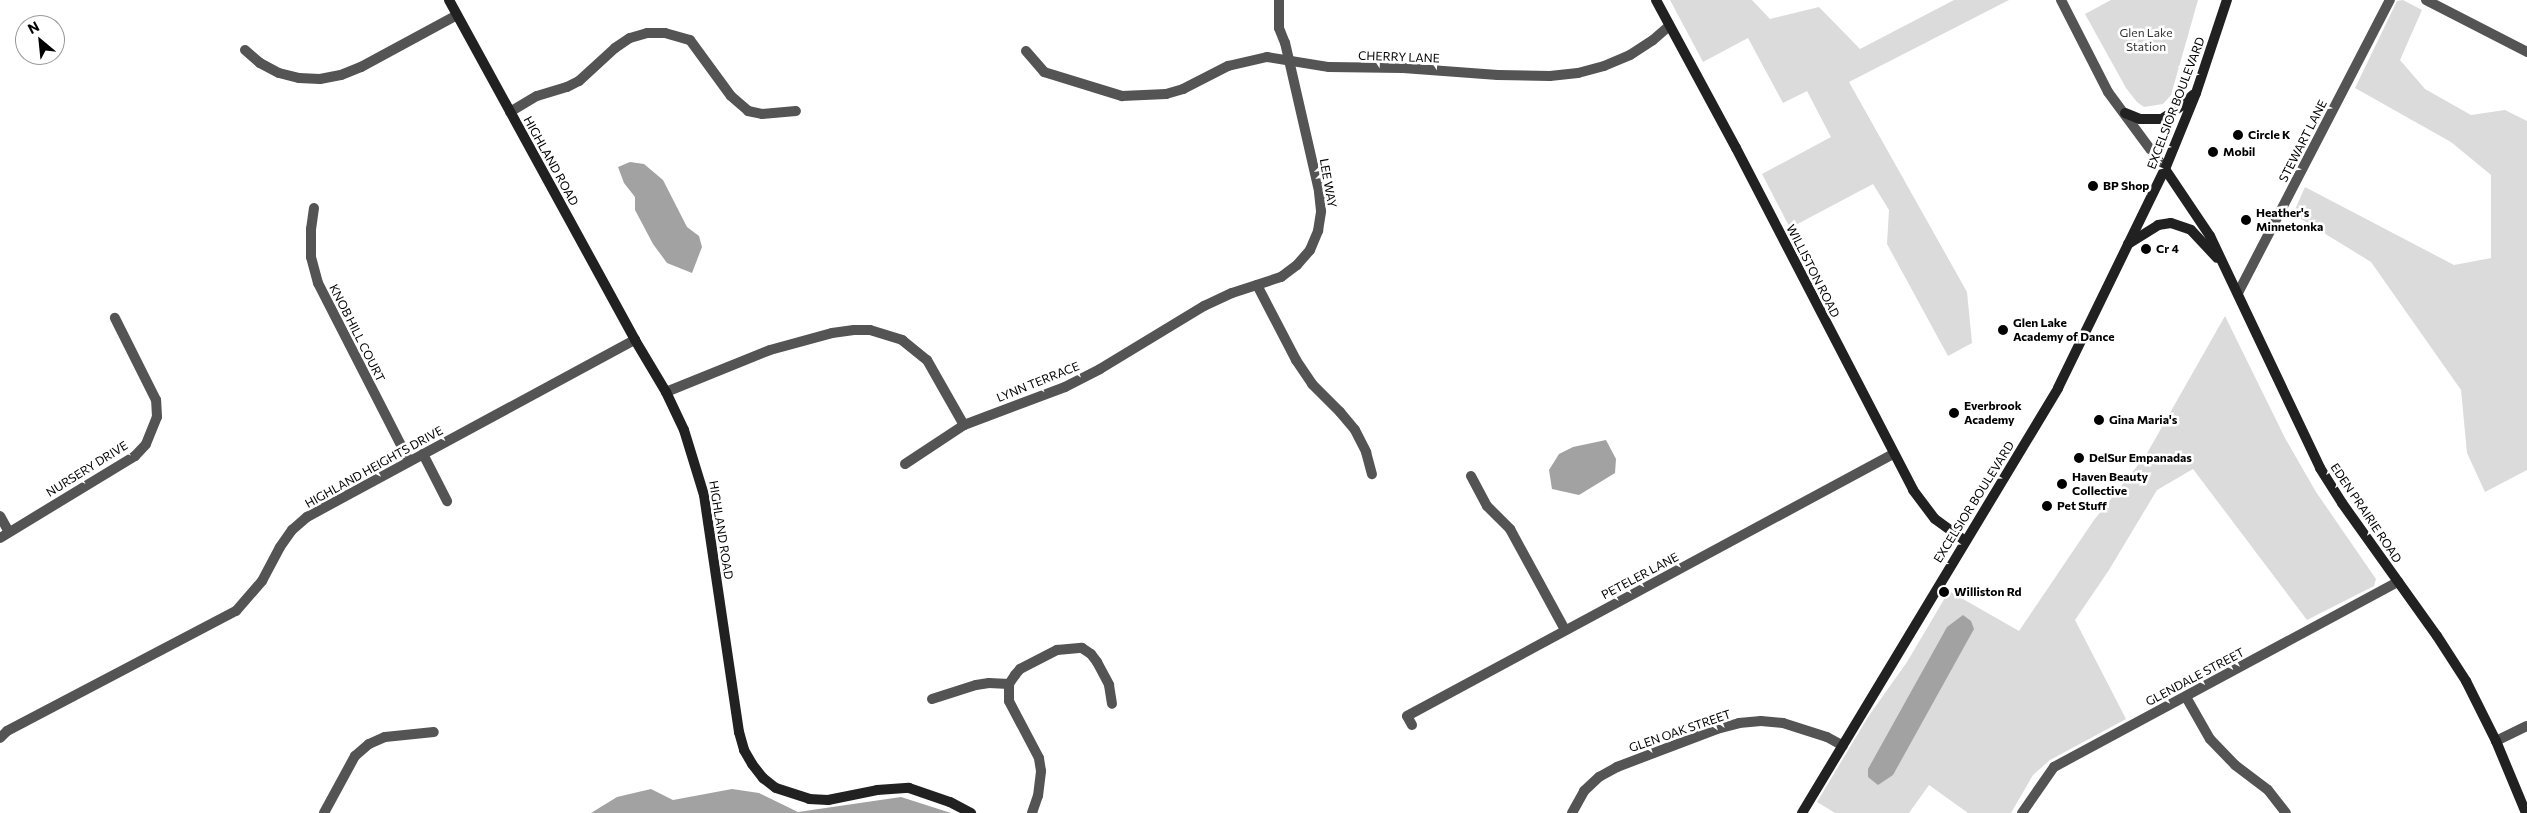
<!DOCTYPE html>
<style>
body{margin:0}
#map{position:relative;width:2527px;height:813px;overflow:hidden;background:#fff;font-family:Commissioner,sans-serif}
div>[style]{position:absolute}
.green>*{inset:0;background:#dbdbdb}
.water>*{inset:0;background:#a2a2a2}
.street>*{height:10px;margin:-5px;padding:0 5px;transform-origin:5px;border-radius:5px;background:#545454}
.secondary>*{height:10px;margin:-5px;padding:0 5px;transform-origin:5px;border-radius:5px;background:#212121}
.dots>*{width:14px;height:14px;translate:-50% -50%;box-sizing:border-box;border:2px solid #fff;border-radius:50%}
span{translate:-50% -50%;white-space:nowrap;text-align:center;line-height:1.15;-webkit-text-stroke:5px #fff;paint-order:stroke}
.park-label{font-size:12px;color:#323232}
.street-label{font-size:12px;color:#000}
.poi-label{font-size:12px;color:#000;font-weight:700}
.left{translate:0 -50%;text-align:left}
.north{position:absolute;left:15px;top:15px;width:50px;height:50px;box-sizing:border-box;background:#fff;border:1px solid #999;border-radius:50%;rotate:332deg;font-size:14px;font-weight:700;line-height:20px;text-align:center;color:#000}
.north::after{content:'';display:block;margin:auto;width:18px;height:22px;background:#000;clip-path:polygon(50% 0,100% 100%,50% 72%,0 100%)}
</style>
<div id="map">
<div class="green">
<i style="clip-path:polygon(1670px 0,1752px 0,1770px 19px,1819px 7px,1860px 49px,1954px 0,2009px 0,1849px 82px,1967px 292px,1972px 343px,1948px 356px,1887px 244px,1889px 210px,1873px 184px,1790px 228px,1762px 174px,1831px 137px,1807px 91px,1783px 103px,1748px 38px,1703px 62px)"></i>
<i style="clip-path:polygon(2111px 0,2198px 0,2171px 95px,2163px 104px,2144px 107px,2137px 102px,2126px 88px,2085px 14px)"></i>
<i style="clip-path:polygon(2403px 0,2422px 10px,2400px 60px,2425px 89px,2471px 115px,2505px 110px,2527px 121px,2527px 470px,2485px 492px,2467px 453px,2461px 390px,2371px 262px,2293px 214px,2305px 187px,2454px 265px,2491px 258px,2491px 175px,2451px 142px,2355px 88px,2397px 1px)"></i>
<i style="clip-path:polygon(2225px 316px,2285px 438px,2316px 492px,2376px 579px,2374px 586px,2307px 620px,2193px 469px,2157px 490px,2109px 570px,2075px 620px,2126px 719px,2050px 760px,2033px 775px,2011px 813px,1968px 813px,1929px 785px,1909px 813px,1835px 813px,1817px 802px,1868px 717px,1907px 662px,1949px 591px,2019px 631px,2094px 520px,2146px 455px)"></i>
</div>
<div class="water">
<i style="clip-path:polygon(630px 162px,644px 164px,663px 180px,687px 227px,699px 236px,702px 247px,692px 273px,667px 263px,653px 244px,635px 210px,635px 197px,624px 183px,618px 167px)"></i>
<i style="clip-path:polygon(1606px 440px,1616px 459px,1615px 473px,1579px 495px,1552px 489px,1549px 470px,1559px 454px,1573px 447px)"></i>
<i style="clip-path:polygon(1963px 615px,1971px 621px,1974px 629px,1893px 775px,1878px 785px,1868px 777px,1868px 769px,1947px 627px)"></i>
<i style="clip-path:polygon(651px 789px,673px 800px,732px 789px,759px 793px,798px 812px,901px 797px,951px 813px,591px 813px,617px 797px)"></i>
</div>
<div class="street">
<i style="left:2061px;top:0;width:103px;rotate:62.9deg"></i>
<i style="left:2108px;top:92px;width:96px;rotate:53.5deg"></i>
<i style="left:2426px;top:0;width:114px;rotate:27.2deg"></i>
<i style="left:245px;top:50px;width:20px;rotate:41deg"></i>
<i style="left:260px;top:63px;width:21px;rotate:28deg"></i>
<i style="left:279px;top:73px;width:21px;rotate:14deg"></i>
<i style="left:299px;top:78px;width:21px;rotate:3deg"></i>
<i style="left:320px;top:79px;width:21px;rotate:-11deg"></i>
<i style="left:341px;top:75px;width:22px;rotate:-22deg"></i>
<i style="left:361px;top:67px;width:109px;rotate:-28.4deg"></i>
<i style="left:1026px;top:51px;width:28px;rotate:49deg"></i>
<i style="left:1044px;top:72px;width:82px;rotate:17.1deg"></i>
<i style="left:1122px;top:96px;width:44px;rotate:-2.6deg"></i>
<i style="left:1166px;top:94px;width:18px;rotate:-16deg"></i>
<i style="left:1183px;top:89px;width:51px;rotate:-27.1deg"></i>
<i style="left:1228px;top:66px;width:40px;rotate:-13deg"></i>
<i style="left:1267px;top:57px;width:63px;rotate:9.2deg"></i>
<i style="left:1329px;top:67px;width:74px;rotate:0.8deg"></i>
<i style="left:1403px;top:68px;width:95px;rotate:4.2deg"></i>
<i style="left:1498px;top:75px;width:52px;rotate:1.1deg"></i>
<i style="left:1550px;top:76px;width:28px;rotate:-6deg"></i>
<i style="left:1578px;top:73px;width:27px;rotate:-15deg"></i>
<i style="left:1604px;top:66px;width:28px;rotate:-23deg"></i>
<i style="left:1630px;top:55px;width:27px;rotate:-33deg"></i>
<i style="left:1653px;top:40px;width:21px;rotate:-41deg"></i>
<i style="left:510px;top:112px;width:31px;rotate:-31deg"></i>
<i style="left:537px;top:96px;width:31px;rotate:-17deg"></i>
<i style="left:567px;top:87px;width:13px;rotate:-27deg"></i>
<i style="left:579px;top:81px;width:49px;rotate:-42.5deg"></i>
<i style="left:615px;top:48px;width:18px;rotate:-34deg"></i>
<i style="left:630px;top:38px;width:18px;rotate:-16deg"></i>
<i style="left:647px;top:33px;width:18px"></i>
<i style="left:665px;top:33px;width:26px;rotate:16deg"></i>
<i style="left:690px;top:40px;width:69px;rotate:53.8deg"></i>
<i style="left:731px;top:96px;width:23px;rotate:41deg"></i>
<i style="left:748px;top:111px;width:14px;rotate:12deg"></i>
<i style="left:762px;top:114px;width:34px;rotate:-5deg"></i>
<i style="left:314px;top:208px;width:21px;rotate:98deg"></i>
<i style="left:311px;top:229px;width:28px;rotate:90deg"></i>
<i style="left:311px;top:257px;width:27px;rotate:75deg"></i>
<i style="left:318px;top:283px;width:200px;rotate:62.9deg"></i>
<i style="left:1257px;top:285px;width:85px;rotate:62.5deg"></i>
<i style="left:1296px;top:360px;width:29px;rotate:56deg"></i>
<i style="left:1312px;top:384px;width:40px;rotate:45deg"></i>
<i style="left:1340px;top:412px;width:23px;rotate:50deg"></i>
<i style="left:1355px;top:430px;width:25px;rotate:63deg"></i>
<i style="left:1366px;top:452px;width:23px;rotate:75deg"></i>
<i style="left:2238px;top:293px;width:330px;rotate:-62.6deg"></i>
<i style="left:666px;top:392px;width:112px;rotate:-22deg"></i>
<i style="left:770px;top:350px;width:64px;rotate:-15.3deg"></i>
<i style="left:832px;top:333px;width:22px;rotate:-8deg"></i>
<i style="left:854px;top:330px;width:16px"></i>
<i style="left:870px;top:330px;width:34px;rotate:17deg"></i>
<i style="left:902px;top:340px;width:32px;rotate:39deg"></i>
<i style="left:927px;top:360px;width:75px;rotate:60.4deg"></i>
<i style="left:423px;top:454px;width:53px;rotate:62.9deg"></i>
<i style="left:905px;top:464px;width:71px;rotate:-33.5deg"></i>
<i style="left:964px;top:425px;width:108px;rotate:-20.6deg"></i>
<i style="left:1065px;top:387px;width:39px;rotate:-27deg"></i>
<i style="left:1100px;top:369px;width:122px;rotate:-31.2deg"></i>
<i style="left:1204px;top:306px;width:31px;rotate:-25deg"></i>
<i style="left:1232px;top:293px;width:52px;rotate:-18.1deg"></i>
<i style="left:1281px;top:277px;width:20px;rotate:-37deg"></i>
<i style="left:1297px;top:265px;width:20px;rotate:-49deg"></i>
<i style="left:1310px;top:250px;width:21px;rotate:-67deg"></i>
<i style="left:1318px;top:231px;width:20px;rotate:-81deg"></i>
<i style="left:1321px;top:211px;width:20px;rotate:-96deg"></i>
<i style="left:1319px;top:191px;width:152px;rotate:-102.9deg"></i>
<i style="left:1285px;top:43px;width:16px;rotate:-112deg"></i>
<i style="left:1279px;top:28px;width:28px;rotate:-90deg"></i>
<i style="left:1471px;top:476px;width:34px;rotate:62deg"></i>
<i style="left:1487px;top:506px;width:33px;rotate:45deg"></i>
<i style="left:1510px;top:529px;width:115px;rotate:61.4deg"></i>
<i style="left:0;top:516px;width:18px;rotate:61deg"></i>
<i style="left:0;top:538px;width:158px;rotate:-31.3deg"></i>
<i style="left:135px;top:456px;width:16px;rotate:-47deg"></i>
<i style="left:146px;top:444px;width:29px;rotate:-68deg"></i>
<i style="left:157px;top:417px;width:17px;rotate:-93deg"></i>
<i style="left:156px;top:400px;width:92px;rotate:-116.6deg"></i>
<i style="left:2186px;top:697px;width:48px;rotate:60.3deg"></i>
<i style="left:2210px;top:739px;width:36px;rotate:46deg"></i>
<i style="left:2235px;top:765px;width:41px;rotate:37.1deg"></i>
<i style="left:2268px;top:790px;width:29px;rotate:52deg"></i>
<i style="left:932px;top:699px;width:46px;rotate:-17.7deg"></i>
<i style="left:976px;top:685px;width:13px;rotate:-9deg"></i>
<i style="left:989px;top:683px;width:20px;rotate:3deg"></i>
<i style="left:1412px;top:725px;width:10px;rotate:-119deg"></i>
<i style="left:1407px;top:716px;width:552px;rotate:-28.33deg"></i>
<i style="left:0;top:738px;width:10px;rotate:-45deg"></i>
<i style="left:7px;top:731px;width:259px;rotate:-27.7deg"></i>
<i style="left:236px;top:611px;width:40px;rotate:-49deg"></i>
<i style="left:262px;top:581px;width:38px;rotate:-62deg"></i>
<i style="left:280px;top:547px;width:21px;rotate:-55deg"></i>
<i style="left:292px;top:530px;width:20px;rotate:-41deg"></i>
<i style="left:307px;top:517px;width:373px;rotate:-28.4deg"></i>
<i style="left:2496px;top:741px;width:34px;rotate:-26deg"></i>
<i style="left:324px;top:813px;width:65px;rotate:-61.5deg"></i>
<i style="left:355px;top:756px;width:18px;rotate:-41deg"></i>
<i style="left:369px;top:744px;width:17px;rotate:-24deg"></i>
<i style="left:385px;top:737px;width:49px;rotate:-5.8deg"></i>
<i style="left:1032px;top:813px;width:18px;rotate:-71deg"></i>
<i style="left:1038px;top:796px;width:25px;rotate:-83deg"></i>
<i style="left:1041px;top:771px;width:13px;rotate:-99deg"></i>
<i style="left:1039px;top:758px;width:64px;rotate:-117.8deg"></i>
<i style="left:1009px;top:701px;width:17px;rotate:-90deg"></i>
<i style="left:1009px;top:684px;width:11px;rotate:-56deg"></i>
<i style="left:1015px;top:675px;width:8px;rotate:-50deg"></i>
<i style="left:1020px;top:669px;width:42px;rotate:-27.2deg"></i>
<i style="left:1057px;top:650px;width:25px;rotate:-5deg"></i>
<i style="left:1082px;top:648px;width:11px;rotate:34deg"></i>
<i style="left:1091px;top:654px;width:10px;rotate:53deg"></i>
<i style="left:1097px;top:662px;width:26px;rotate:62deg"></i>
<i style="left:1109px;top:685px;width:19px;rotate:81deg"></i>
<i style="left:1572px;top:813px;width:25px;rotate:-61deg"></i>
<i style="left:1584px;top:791px;width:21px;rotate:-43deg"></i>
<i style="left:1599px;top:777px;width:21px;rotate:-29deg"></i>
<i style="left:1617px;top:767px;width:107px;rotate:-20.8deg"></i>
<i style="left:1717px;top:729px;width:23px;rotate:-15deg"></i>
<i style="left:1739px;top:723px;width:22px;rotate:-5deg"></i>
<i style="left:1761px;top:721px;width:22px;rotate:5deg"></i>
<i style="left:1783px;top:723px;width:46px;rotate:17.7deg"></i>
<i style="left:1827px;top:737px;width:18px;rotate:29deg"></i>
<i style="left:2022px;top:813px;width:56px;rotate:-55.2deg"></i>
<i style="left:2054px;top:767px;width:391px;rotate:-28.3deg"></i>
</div>
<div class="secondary">
<i style="left:449px;top:0;width:388px;rotate:61.3deg"></i>
<i style="left:635px;top:340px;width:61px;rotate:59.2deg"></i>
<i style="left:666px;top:392px;width:42px;rotate:64.7deg"></i>
<i style="left:684px;top:430px;width:68px;rotate:72.9deg"></i>
<i style="left:704px;top:495px;width:240px;rotate:81.6deg"></i>
<i style="left:739px;top:732px;width:19px;rotate:74deg"></i>
<i style="left:744px;top:750px;width:16px;rotate:60deg"></i>
<i style="left:752px;top:764px;width:18px;rotate:52deg"></i>
<i style="left:763px;top:778px;width:16px;rotate:38deg"></i>
<i style="left:776px;top:788px;width:35px;rotate:18deg"></i>
<i style="left:809px;top:799px;width:19px;rotate:3deg"></i>
<i style="left:828px;top:800px;width:50px;rotate:-11.5deg"></i>
<i style="left:877px;top:790px;width:32px;rotate:-4deg"></i>
<i style="left:909px;top:788px;width:43px;rotate:18.9deg"></i>
<i style="left:950px;top:802px;width:24px;rotate:28deg"></i>
<i style="left:1656px;top:0;width:168px;rotate:61.6deg"></i>
<i style="left:1736px;top:148px;width:385px;rotate:62.6deg"></i>
<i style="left:1913px;top:490px;width:36px;rotate:53deg"></i>
<i style="left:1935px;top:519px;width:37px;rotate:36deg"></i>
<i style="left:2125px;top:113px;width:16px;rotate:22deg"></i>
<i style="left:2140px;top:119px;width:22px"></i>
<i style="left:2162px;top:119px;width:23px;rotate:-34deg"></i>
<i style="left:2181px;top:106px;width:16px;rotate:-43deg"></i>
<i style="left:2165px;top:169px;width:81px;rotate:56.1deg"></i>
<i style="left:2210px;top:236px;width:257px;rotate:64.6deg"></i>
<i style="left:2320px;top:468px;width:41px;rotate:57.8deg"></i>
<i style="left:2342px;top:503px;width:163px;rotate:54.5deg"></i>
<i style="left:2437px;top:636px;width:54px;rotate:57.2deg"></i>
<i style="left:2466px;top:681px;width:67px;rotate:63.4deg"></i>
<i style="left:2496px;top:741px;width:78px;rotate:67.4deg"></i>
<i style="left:2128px;top:244px;width:36px;rotate:-32deg"></i>
<i style="left:2158px;top:225px;width:13px;rotate:-9deg"></i>
<i style="left:2171px;top:223px;width:21px;rotate:19deg"></i>
<i style="left:2191px;top:230px;width:38px;rotate:47deg"></i>
<i style="left:1802px;top:813px;width:496px;rotate:-58.9deg"></i>
<i style="left:2058px;top:388px;width:244px;rotate:-64deg"></i>
<i style="left:2165px;top:169px;width:82px;rotate:-67.8deg"></i>
<i style="left:2196px;top:93px;width:98px;rotate:-71.6deg"></i>
</div>
<div class="dots">
<i style="left:2238px;top:135px;background:#000"></i>
<i style="left:2213px;top:152px;background:#000"></i>
<i style="left:2093px;top:186px;background:#000"></i>
<i style="left:2246px;top:220px;background:#000"></i>
<i style="left:2146px;top:249px;background:#000"></i>
<i style="left:2003px;top:330px;background:#000"></i>
<i style="left:1954px;top:413px;background:#000"></i>
<i style="left:2099px;top:420px;background:#000"></i>
<i style="left:2079px;top:458px;background:#000"></i>
<i style="left:2062px;top:484px;background:#000"></i>
<i style="left:2047px;top:506px;background:#000"></i>
<i style="left:1944px;top:592px;background:#000"></i>
</div>
<div class="park-label">
<span style="left:2146px;top:40px">Glen Lake<br>Station</span>
</div>
<div class="street-label">
<span style="left:1399px;top:57px;rotate:2deg">CHERRY LANE</span>
<span style="left:2176px;top:103px;rotate:-69deg">EXCELSIOR BOULEVARD</span>
<span style="left:2303px;top:141px;rotate:-63deg">STEWART LANE</span>
<span style="left:551px;top:161px;rotate:61deg">HIGHLAND ROAD</span>
<span style="left:1328px;top:183px;rotate:80deg">LEE WAY</span>
<span style="left:1813px;top:271px;rotate:63deg">WILLISTON ROAD</span>
<span style="left:357px;top:333px;rotate:63deg">KNOB HILL COURT</span>
<span style="left:1038px;top:382px;rotate:-22deg">LYNN TERRACE</span>
<span style="left:374px;top:467px;rotate:-29deg">HIGHLAND HEIGHTS DRIVE</span>
<span style="left:87px;top:469px;rotate:-32deg">NURSERY DRIVE</span>
<span style="left:1974px;top:502px;rotate:-58deg">EXCELSIOR BOULEVARD</span>
<span style="left:2366px;top:513px;rotate:56deg">EDEN PRAIRIE ROAD</span>
<span style="left:721px;top:530px;rotate:81deg">HIGHLAND ROAD</span>
<span style="left:1640px;top:576px;rotate:-28deg">PETELER LANE</span>
<span style="left:2195px;top:677px;rotate:-28deg">GLENDALE STREET</span>
<span style="left:1680px;top:731px;rotate:-19deg">GLEN OAK STREET</span>
</div>
<div class="poi-label">
<span class="left" style="left:2248px;top:135px">Circle K</span>
<span class="left" style="left:2223px;top:152px">Mobil</span>
<span class="left" style="left:2103px;top:186px">BP Shop</span>
<span class="left" style="left:2256px;top:220px">Heather's<br>Minnetonka</span>
<span class="left" style="left:2156px;top:249px">Cr 4</span>
<span class="left" style="left:2013px;top:330px">Glen Lake<br>Academy of Dance</span>
<span class="left" style="left:1964px;top:413px">Everbrook<br>Academy</span>
<span class="left" style="left:2109px;top:420px">Gina Maria's</span>
<span class="left" style="left:2089px;top:458px">DelSur Empanadas</span>
<span class="left" style="left:2072px;top:484px">Haven Beauty<br>Collective</span>
<span class="left" style="left:2057px;top:506px">Pet Stuff</span>
<span class="left" style="left:1954px;top:592px">Williston Rd</span>
</div>
<div class="north">N</div>
</div>
